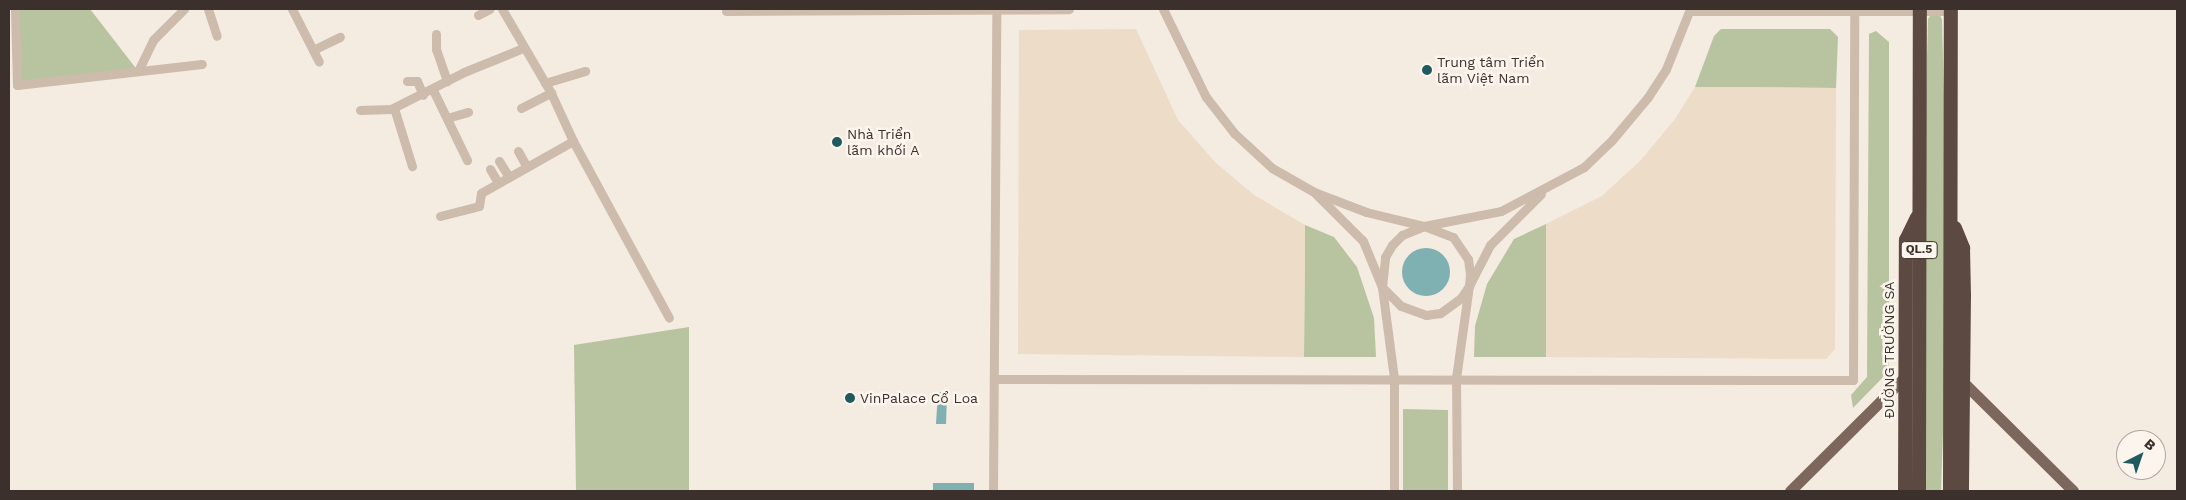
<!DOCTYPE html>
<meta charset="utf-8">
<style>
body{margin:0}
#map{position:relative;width:2186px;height:500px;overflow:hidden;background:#f4ebe1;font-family:"Work Sans",sans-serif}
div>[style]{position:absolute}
.green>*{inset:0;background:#b8c4a0}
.plaza>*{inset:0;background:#ecdcc8}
.water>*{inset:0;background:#7fb0b2}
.round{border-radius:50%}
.minor>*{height:9px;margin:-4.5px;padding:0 4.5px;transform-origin:4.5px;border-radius:4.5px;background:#cdbbac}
.major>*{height:11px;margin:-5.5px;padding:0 5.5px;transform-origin:5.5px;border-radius:5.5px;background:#7d675c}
.highway>*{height:14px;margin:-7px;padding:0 7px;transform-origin:7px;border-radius:7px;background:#5c4a42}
.dots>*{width:14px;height:14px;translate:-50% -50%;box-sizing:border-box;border:2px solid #fbf5ee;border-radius:50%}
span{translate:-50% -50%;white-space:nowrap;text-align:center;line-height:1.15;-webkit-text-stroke:5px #fbf5ee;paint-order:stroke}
.shield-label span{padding:1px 4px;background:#fbf5ee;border:1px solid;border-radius:4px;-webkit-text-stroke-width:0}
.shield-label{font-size:12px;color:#3b302b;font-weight:700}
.poi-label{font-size:14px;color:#3b302b}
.left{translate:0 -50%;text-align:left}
.street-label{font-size:14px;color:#3b302b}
.frame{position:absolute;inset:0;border:10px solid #3b302b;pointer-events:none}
.north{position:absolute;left:2116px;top:430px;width:50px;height:50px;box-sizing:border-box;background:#fbf5ee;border:1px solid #aea6a0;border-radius:50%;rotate:41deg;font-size:14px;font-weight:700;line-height:20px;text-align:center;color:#3b302b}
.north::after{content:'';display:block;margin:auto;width:18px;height:22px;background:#1f5a5e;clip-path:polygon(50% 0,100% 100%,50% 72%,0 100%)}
</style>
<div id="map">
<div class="green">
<i style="clip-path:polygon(15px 9px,90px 9px,138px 71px,17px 85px)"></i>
<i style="clip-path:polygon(1932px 13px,1940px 15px,1942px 20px,1944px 99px,1944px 403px,1941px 491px,1926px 491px,1926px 97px,1928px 19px)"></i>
<i style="clip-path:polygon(1721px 29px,1830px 29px,1838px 37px,1836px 88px,1695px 87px,1714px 36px)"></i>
<i style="clip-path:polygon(1876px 31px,1889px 42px,1889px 371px,1853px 408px,1851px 395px,1867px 377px,1869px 34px)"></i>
<i style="clip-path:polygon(1546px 224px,1546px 357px,1474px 357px,1475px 326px,1487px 284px,1514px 239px)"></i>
<i style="clip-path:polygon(1305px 225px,1334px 237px,1357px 267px,1374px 318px,1376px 357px,1304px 357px)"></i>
<i style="clip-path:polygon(689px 327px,689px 491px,576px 491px,574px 345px)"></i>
<i style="clip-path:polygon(1403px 409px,1448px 410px,1448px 491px,1403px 491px)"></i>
</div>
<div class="plaza">
<i style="clip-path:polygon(1136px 29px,1178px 120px,1216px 163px,1254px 195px,1305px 225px,1304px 357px,1018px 354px,1019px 30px)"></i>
<i style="clip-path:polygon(1695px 87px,1836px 88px,1835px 349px,1826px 359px,1546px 357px,1546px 224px,1602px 196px,1641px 160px,1675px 119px)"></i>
</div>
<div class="water">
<i class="round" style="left:1402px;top:248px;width:48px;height:48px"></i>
<i style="clip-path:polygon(938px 392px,947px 392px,946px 424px,936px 424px)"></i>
<i style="clip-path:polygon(933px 483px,974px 483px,974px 491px,933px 491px)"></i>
</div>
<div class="minor">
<i style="left:15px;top:9px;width:76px;rotate:88.5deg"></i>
<i style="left:17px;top:85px;width:186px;rotate:-6.5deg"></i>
<i style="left:208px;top:9px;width:28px;rotate:72deg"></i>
<i style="left:292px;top:9px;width:59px;rotate:63deg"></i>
<i style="left:502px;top:9px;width:97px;rotate:59.7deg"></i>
<i style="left:551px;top:93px;width:53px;rotate:65.4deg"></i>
<i style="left:573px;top:141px;width:201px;rotate:61.5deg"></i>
<i style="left:1163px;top:9px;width:98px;rotate:64deg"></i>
<i style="left:1206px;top:97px;width:46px;rotate:52.1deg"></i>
<i style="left:1234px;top:133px;width:52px;rotate:42.6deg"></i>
<i style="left:1272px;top:168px;width:48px;rotate:29.7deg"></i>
<i style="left:1314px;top:192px;width:56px;rotate:21deg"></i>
<i style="left:1366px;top:212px;width:60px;rotate:13.6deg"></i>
<i style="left:1424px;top:226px;width:78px;rotate:-11deg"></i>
<i style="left:1501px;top:211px;width:94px;rotate:-27.9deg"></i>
<i style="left:1584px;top:167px;width:39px;rotate:-44deg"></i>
<i style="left:1612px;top:140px;width:56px;rotate:-50.1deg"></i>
<i style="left:1648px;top:97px;width:33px;rotate:-57deg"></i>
<i style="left:1666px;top:69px;width:65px;rotate:-68.2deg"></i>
<i style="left:726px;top:11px;width:343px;rotate:-0.3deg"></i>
<i style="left:1690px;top:11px;width:262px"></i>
<i style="left:478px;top:15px;width:13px;rotate:-27deg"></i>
<i style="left:436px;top:34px;width:15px;rotate:90deg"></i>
<i style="left:436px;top:49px;width:34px;rotate:71deg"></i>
<i style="left:313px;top:50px;width:30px;rotate:-26deg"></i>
<i style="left:138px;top:71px;width:34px;rotate:-64deg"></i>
<i style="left:153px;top:40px;width:44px;rotate:-45deg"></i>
<i style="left:407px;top:81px;width:10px"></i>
<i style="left:417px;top:81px;width:15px;rotate:67deg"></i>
<i style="left:545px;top:83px;width:42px;rotate:-16.7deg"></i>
<i style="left:433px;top:90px;width:78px;rotate:64.1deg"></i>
<i style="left:394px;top:108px;width:61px;rotate:72.8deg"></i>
<i style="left:521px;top:108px;width:34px;rotate:-27deg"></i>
<i style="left:360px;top:110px;width:31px;rotate:-2deg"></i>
<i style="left:391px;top:109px;width:82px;rotate:-26.9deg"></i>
<i style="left:464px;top:72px;width:64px;rotate:-22.1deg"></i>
<i style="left:447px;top:118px;width:22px;rotate:-16deg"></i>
<i style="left:518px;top:151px;width:18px;rotate:61deg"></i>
<i style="left:499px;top:161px;width:19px;rotate:58deg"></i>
<i style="left:490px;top:169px;width:16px;rotate:60deg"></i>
<i style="left:1316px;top:194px;width:66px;rotate:45deg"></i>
<i style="left:1363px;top:241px;width:50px;rotate:67.6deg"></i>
<i style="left:1382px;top:287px;width:92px;rotate:82.5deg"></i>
<i style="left:1394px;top:378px;width:113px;rotate:90deg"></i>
<i style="left:440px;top:216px;width:40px;rotate:-14.4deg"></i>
<i style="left:479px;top:206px;width:13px;rotate:-81deg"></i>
<i style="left:481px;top:193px;width:106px;rotate:-29.5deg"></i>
<i style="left:1424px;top:226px;width:31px;rotate:21deg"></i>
<i style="left:1453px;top:237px;width:27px;rotate:56deg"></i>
<i style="left:1468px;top:259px;width:14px;rotate:82deg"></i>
<i style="left:1470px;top:273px;width:13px;rotate:94deg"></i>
<i style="left:1469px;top:286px;width:14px;rotate:124deg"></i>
<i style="left:1461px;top:298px;width:26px;rotate:144deg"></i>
<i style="left:1440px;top:313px;width:14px;rotate:172deg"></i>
<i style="left:1426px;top:315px;width:27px;rotate:-160deg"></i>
<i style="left:1401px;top:306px;width:27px;rotate:-135deg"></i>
<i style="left:1382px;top:287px;width:30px;rotate:-84deg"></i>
<i style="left:1385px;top:257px;width:14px;rotate:-60deg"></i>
<i style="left:1392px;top:245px;width:14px;rotate:-45deg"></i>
<i style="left:1402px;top:235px;width:24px;rotate:-22deg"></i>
<i style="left:994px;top:379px;width:859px;rotate:0.07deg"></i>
<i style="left:1853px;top:380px;width:371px;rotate:-89.8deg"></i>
<i style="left:993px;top:491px;width:482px;rotate:-89.6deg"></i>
<i style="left:1457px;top:491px;width:113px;rotate:-90.5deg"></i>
<i style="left:1456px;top:378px;width:93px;rotate:-82deg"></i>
<i style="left:1469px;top:286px;width:46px;rotate:-62.9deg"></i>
<i style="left:1490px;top:245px;width:72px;rotate:-45deg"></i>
</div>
<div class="major">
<i style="left:1963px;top:382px;width:155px;rotate:44.7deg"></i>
<i style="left:1790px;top:491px;width:163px;rotate:-44.8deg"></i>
</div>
<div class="highway">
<i style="left:1955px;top:228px;width:22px;rotate:68deg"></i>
<i style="left:1963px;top:248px;width:47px;rotate:88.8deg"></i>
<i style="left:1964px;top:295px;width:196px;rotate:90.6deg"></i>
<i style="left:1905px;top:491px;width:251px;rotate:-89.8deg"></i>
<i style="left:1906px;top:240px;width:25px;rotate:-64deg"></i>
<i style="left:1919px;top:491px;width:482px;rotate:-89.9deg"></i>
<i style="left:1950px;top:491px;width:482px;rotate:-89.9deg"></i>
</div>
<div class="dots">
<i style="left:1427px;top:70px;background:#1f5a5e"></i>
<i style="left:837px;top:142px;background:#1f5a5e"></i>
<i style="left:850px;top:398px;background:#1f5a5e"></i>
</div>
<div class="shield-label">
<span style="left:1919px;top:250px">QL.5</span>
</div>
<div class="poi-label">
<span class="left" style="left:1437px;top:70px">Trung tâm Triển<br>lãm Việt Nam</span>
<span class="left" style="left:847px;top:142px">Nhà Triển<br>lãm khối A</span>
<span class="left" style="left:860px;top:398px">VinPalace Cổ Loa</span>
</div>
<div class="street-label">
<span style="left:1889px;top:350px;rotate:-90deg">ĐƯỜNG TRƯỜNG SA</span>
</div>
<div class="frame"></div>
<div class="north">B</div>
</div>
